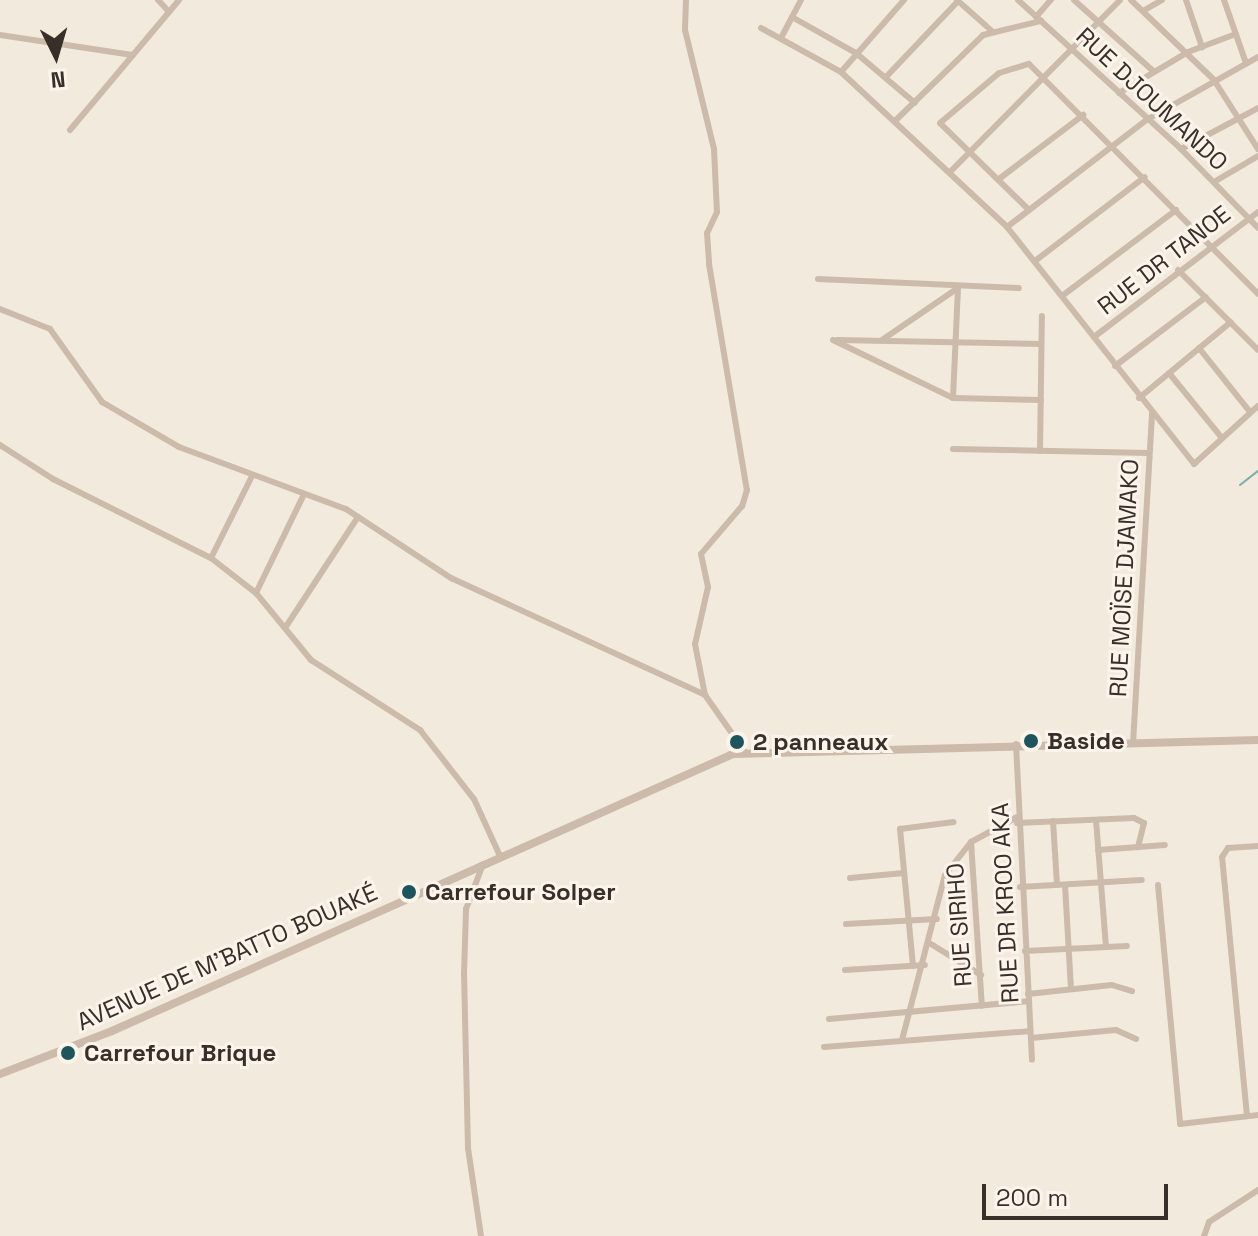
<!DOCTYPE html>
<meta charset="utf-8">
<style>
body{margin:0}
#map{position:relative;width:1258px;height:1236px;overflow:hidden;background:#f3eade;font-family:"Space Grotesk",sans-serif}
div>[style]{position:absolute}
.stream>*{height:2px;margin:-1px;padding:0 1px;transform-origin:1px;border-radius:1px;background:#7dabb1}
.minor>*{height:6px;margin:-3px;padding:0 3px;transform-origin:3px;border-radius:3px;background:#cba}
.tertiary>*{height:8px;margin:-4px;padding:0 4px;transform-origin:4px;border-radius:4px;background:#cba}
.dots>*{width:22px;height:22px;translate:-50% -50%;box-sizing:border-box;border:4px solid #faf4eb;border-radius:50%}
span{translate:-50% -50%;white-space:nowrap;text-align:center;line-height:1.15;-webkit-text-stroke:6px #faf4eb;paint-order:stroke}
.street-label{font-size:24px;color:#392f29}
.poi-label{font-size:24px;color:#392f29;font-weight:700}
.left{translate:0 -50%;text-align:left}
.north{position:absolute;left:16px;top:16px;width:80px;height:80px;-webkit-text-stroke:6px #faf4eb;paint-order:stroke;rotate:175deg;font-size:22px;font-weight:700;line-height:32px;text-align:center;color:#392f29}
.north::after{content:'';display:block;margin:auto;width:28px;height:36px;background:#392f29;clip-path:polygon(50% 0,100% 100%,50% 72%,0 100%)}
.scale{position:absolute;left:982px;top:1184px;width:186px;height:36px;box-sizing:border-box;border:4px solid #392f29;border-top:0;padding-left:10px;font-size:24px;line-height:28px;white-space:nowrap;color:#392f29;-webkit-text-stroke:6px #faf4eb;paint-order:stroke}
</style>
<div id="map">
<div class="stream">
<i style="left:1240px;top:485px;width:23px;rotate:-38deg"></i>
</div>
<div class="minor">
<i style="left:158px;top:0;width:16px;rotate:47deg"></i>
<i style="left:686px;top:0;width:30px;rotate:92deg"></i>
<i style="left:685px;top:30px;width:122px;rotate:76.3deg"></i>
<i style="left:714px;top:149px;width:63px;rotate:87.3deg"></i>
<i style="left:717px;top:212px;width:23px;rotate:115deg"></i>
<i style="left:707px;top:233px;width:31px;rotate:86deg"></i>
<i style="left:709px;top:264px;width:229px;rotate:80.5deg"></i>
<i style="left:747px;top:490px;width:17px;rotate:107deg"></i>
<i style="left:742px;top:506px;width:63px;rotate:130.5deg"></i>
<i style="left:701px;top:554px;width:34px;rotate:78deg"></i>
<i style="left:708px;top:587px;width:58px;rotate:102.8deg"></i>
<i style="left:695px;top:644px;width:52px;rotate:78.9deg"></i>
<i style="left:957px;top:0;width:48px;rotate:41.6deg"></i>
<i style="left:1018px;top:0;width:221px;rotate:42.4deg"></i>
<i style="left:1181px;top:149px;width:110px;rotate:45.7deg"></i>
<i style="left:1074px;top:0;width:106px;rotate:41.9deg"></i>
<i style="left:1131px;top:0;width:115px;rotate:43.9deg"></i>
<i style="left:1214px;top:80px;width:82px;rotate:57.5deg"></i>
<i style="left:1186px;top:0;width:50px;rotate:71.2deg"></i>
<i style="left:1224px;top:0;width:67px;rotate:70.8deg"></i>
<i style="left:1143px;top:11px;width:22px;rotate:-30deg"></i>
<i style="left:792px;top:17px;width:73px;rotate:29.4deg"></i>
<i style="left:856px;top:53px;width:77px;rotate:40.3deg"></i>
<i style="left:1036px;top:17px;width:23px;rotate:-49deg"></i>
<i style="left:761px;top:28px;width:91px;rotate:28.8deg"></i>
<i style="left:841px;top:72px;width:227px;rotate:43deg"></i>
<i style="left:1007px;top:227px;width:302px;rotate:51.7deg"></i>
<i style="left:1194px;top:464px;width:86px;rotate:-42.2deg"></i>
<i style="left:0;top:35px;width:134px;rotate:8.6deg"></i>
<i style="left:781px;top:38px;width:43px;rotate:-62.2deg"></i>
<i style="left:841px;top:72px;width:96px;rotate:-48.8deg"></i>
<i style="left:886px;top:77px;width:105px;rotate:-46.5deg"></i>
<i style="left:1119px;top:93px;width:80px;rotate:-30.7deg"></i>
<i style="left:1188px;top:52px;width:51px;rotate:-20.6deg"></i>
<i style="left:895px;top:121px;width:123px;rotate:-44.3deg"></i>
<i style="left:983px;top:35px;width:60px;rotate:-13.6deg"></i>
<i style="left:70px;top:130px;width:170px;rotate:-50deg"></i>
<i style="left:1181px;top:149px;width:87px;rotate:-28deg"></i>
<i style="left:951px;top:171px;width:240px;rotate:-45.3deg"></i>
<i style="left:999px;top:179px;width:106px;rotate:-37.3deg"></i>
<i style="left:1214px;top:182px;width:51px;rotate:-30.6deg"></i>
<i style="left:1029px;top:210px;width:124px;rotate:-135.7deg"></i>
<i style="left:940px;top:123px;width:77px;rotate:-40.3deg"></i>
<i style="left:999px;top:73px;width:31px;rotate:-17deg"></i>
<i style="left:1029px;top:64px;width:325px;rotate:45.1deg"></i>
<i style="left:1007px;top:227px;width:178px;rotate:-37.5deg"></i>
<i style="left:1148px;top:119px;width:126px;rotate:-29.4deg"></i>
<i style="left:1035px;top:261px;width:138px;rotate:-37.4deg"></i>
<i style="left:1178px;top:270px;width:113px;rotate:45deg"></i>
<i style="left:818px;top:279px;width:201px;rotate:2.6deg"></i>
<i style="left:1062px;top:296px;width:143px;rotate:-37deg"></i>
<i style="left:0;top:309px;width:54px;rotate:21.8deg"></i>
<i style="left:50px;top:329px;width:90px;rotate:54.5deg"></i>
<i style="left:102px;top:402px;width:89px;rotate:30.3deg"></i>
<i style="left:179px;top:447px;width:178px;rotate:20.4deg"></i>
<i style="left:346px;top:509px;width:126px;rotate:33.3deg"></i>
<i style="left:451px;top:578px;width:280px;rotate:24.7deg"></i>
<i style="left:705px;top:695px;width:70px;rotate:54.9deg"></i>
<i style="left:1094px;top:337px;width:206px;rotate:-37.3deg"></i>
<i style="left:833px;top:340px;width:133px;rotate:25.8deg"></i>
<i style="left:953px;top:398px;width:88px;rotate:1.3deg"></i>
<i style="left:837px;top:340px;width:204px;rotate:1.1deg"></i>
<i style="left:882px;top:340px;width:92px;rotate:-34.4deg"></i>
<i style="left:1199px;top:348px;width:82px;rotate:51.4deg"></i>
<i style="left:1115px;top:366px;width:114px;rotate:-37.2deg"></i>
<i style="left:1169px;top:373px;width:84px;rotate:50.8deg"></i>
<i style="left:953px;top:398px;width:110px;rotate:-87.4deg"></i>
<i style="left:1139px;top:398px;width:119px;rotate:-39.6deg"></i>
<i style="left:0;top:445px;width:63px;rotate:32.7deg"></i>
<i style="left:53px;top:479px;width:177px;rotate:26.6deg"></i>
<i style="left:211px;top:558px;width:57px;rotate:37.9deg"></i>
<i style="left:256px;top:593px;width:87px;rotate:50.6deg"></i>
<i style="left:311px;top:660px;width:130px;rotate:32.7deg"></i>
<i style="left:420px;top:730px;width:88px;rotate:52deg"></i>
<i style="left:474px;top:799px;width:63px;rotate:65.5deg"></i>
<i style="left:953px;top:449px;width:196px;rotate:1.2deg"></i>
<i style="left:1040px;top:451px;width:135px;rotate:-89.2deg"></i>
<i style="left:211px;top:558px;width:92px;rotate:-63.4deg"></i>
<i style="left:256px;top:593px;width:108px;rotate:-64.1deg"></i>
<i style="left:285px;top:628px;width:133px;rotate:-56.7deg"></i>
<i style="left:1016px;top:744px;width:316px;rotate:87.1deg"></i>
<i style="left:1133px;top:744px;width:332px;rotate:-86.7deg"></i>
<i style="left:1096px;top:820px;width:127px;rotate:85.5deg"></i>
<i style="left:1053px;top:821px;width:64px;rotate:86.4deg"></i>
<i style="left:1017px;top:823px;width:117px;rotate:-2.4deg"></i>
<i style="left:1134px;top:818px;width:11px;rotate:27deg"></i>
<i style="left:1144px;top:823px;width:25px;rotate:104deg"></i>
<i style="left:971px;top:842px;width:164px;rotate:86.2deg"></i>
<i style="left:1098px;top:850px;width:67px;rotate:-4.3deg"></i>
<i style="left:850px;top:878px;width:54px;rotate:-5.3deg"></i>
<i style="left:1065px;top:885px;width:103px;rotate:86.7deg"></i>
<i style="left:1158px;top:885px;width:240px;rotate:84.7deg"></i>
<i style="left:1180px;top:1124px;width:79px;rotate:-6.6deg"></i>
<i style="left:1020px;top:887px;width:122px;rotate:-3.3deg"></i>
<i style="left:846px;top:924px;width:91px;rotate:-3.1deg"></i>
<i style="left:931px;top:944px;width:59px;rotate:31.8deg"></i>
<i style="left:1025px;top:951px;width:102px;rotate:-2.8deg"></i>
<i style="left:913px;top:966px;width:138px;rotate:-95.4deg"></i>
<i style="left:900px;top:829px;width:54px;rotate:-7.4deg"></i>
<i style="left:845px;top:970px;width:80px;rotate:-3.6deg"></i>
<i style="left:1028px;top:994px;width:84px;rotate:-6.1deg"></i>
<i style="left:1112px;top:985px;width:21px;rotate:17deg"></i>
<i style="left:829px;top:1019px;width:201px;rotate:-5.1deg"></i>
<i style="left:1031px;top:1038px;width:85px;rotate:-5.4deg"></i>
<i style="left:1116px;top:1030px;width:22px;rotate:24deg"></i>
<i style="left:902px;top:1040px;width:171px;rotate:-75.4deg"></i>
<i style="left:945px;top:875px;width:42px;rotate:-51.8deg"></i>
<i style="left:971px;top:842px;width:52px;rotate:-28.5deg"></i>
<i style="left:824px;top:1047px;width:207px;rotate:-4.4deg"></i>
<i style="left:1247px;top:1116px;width:260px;rotate:-95.5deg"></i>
<i style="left:1222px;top:857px;width:11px;rotate:-56deg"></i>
<i style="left:1228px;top:848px;width:30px;rotate:-4deg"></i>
<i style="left:481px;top:1236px;width:89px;rotate:-98.4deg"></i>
<i style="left:468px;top:1148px;width:174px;rotate:-91.3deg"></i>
<i style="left:464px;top:974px;width:65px;rotate:-88.2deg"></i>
<i style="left:466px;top:909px;width:48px;rotate:-69.3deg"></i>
<i style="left:1204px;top:1236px;width:15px;rotate:-70deg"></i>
<i style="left:1209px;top:1222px;width:59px;rotate:-33.1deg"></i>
</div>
<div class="tertiary">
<i style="left:0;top:1074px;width:120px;rotate:-21deg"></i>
<i style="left:112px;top:1031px;width:680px;rotate:-24.04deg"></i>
<i style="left:733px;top:754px;width:525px;rotate:-1.53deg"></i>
</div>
<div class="dots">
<i style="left:1031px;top:741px;background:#1e545b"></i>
<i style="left:737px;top:742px;background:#1e545b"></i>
<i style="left:409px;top:892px;background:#1e545b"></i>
<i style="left:68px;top:1053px;background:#1e545b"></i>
</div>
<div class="street-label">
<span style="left:1152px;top:99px;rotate:43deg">RUE DJOUMANDO</span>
<span style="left:1164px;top:260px;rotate:-38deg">RUE DR TANOE</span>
<span style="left:1124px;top:578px;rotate:-87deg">RUE MOÏSE DJAMAKO</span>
<span style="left:1005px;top:903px;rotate:-93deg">RUE DR KROO AKA</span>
<span style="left:959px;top:925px;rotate:-94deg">RUE SIRIHO</span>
<span style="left:227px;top:957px;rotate:-24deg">AVENUE DE M'BATTO BOUAKÉ</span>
</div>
<div class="poi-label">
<span class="left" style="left:1047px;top:741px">Baside</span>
<span class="left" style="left:753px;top:742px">2 panneaux</span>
<span class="left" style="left:425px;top:892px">Carrefour Solper</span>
<span class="left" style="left:84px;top:1053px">Carrefour Brique</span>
</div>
<div class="north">N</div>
<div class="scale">200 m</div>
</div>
